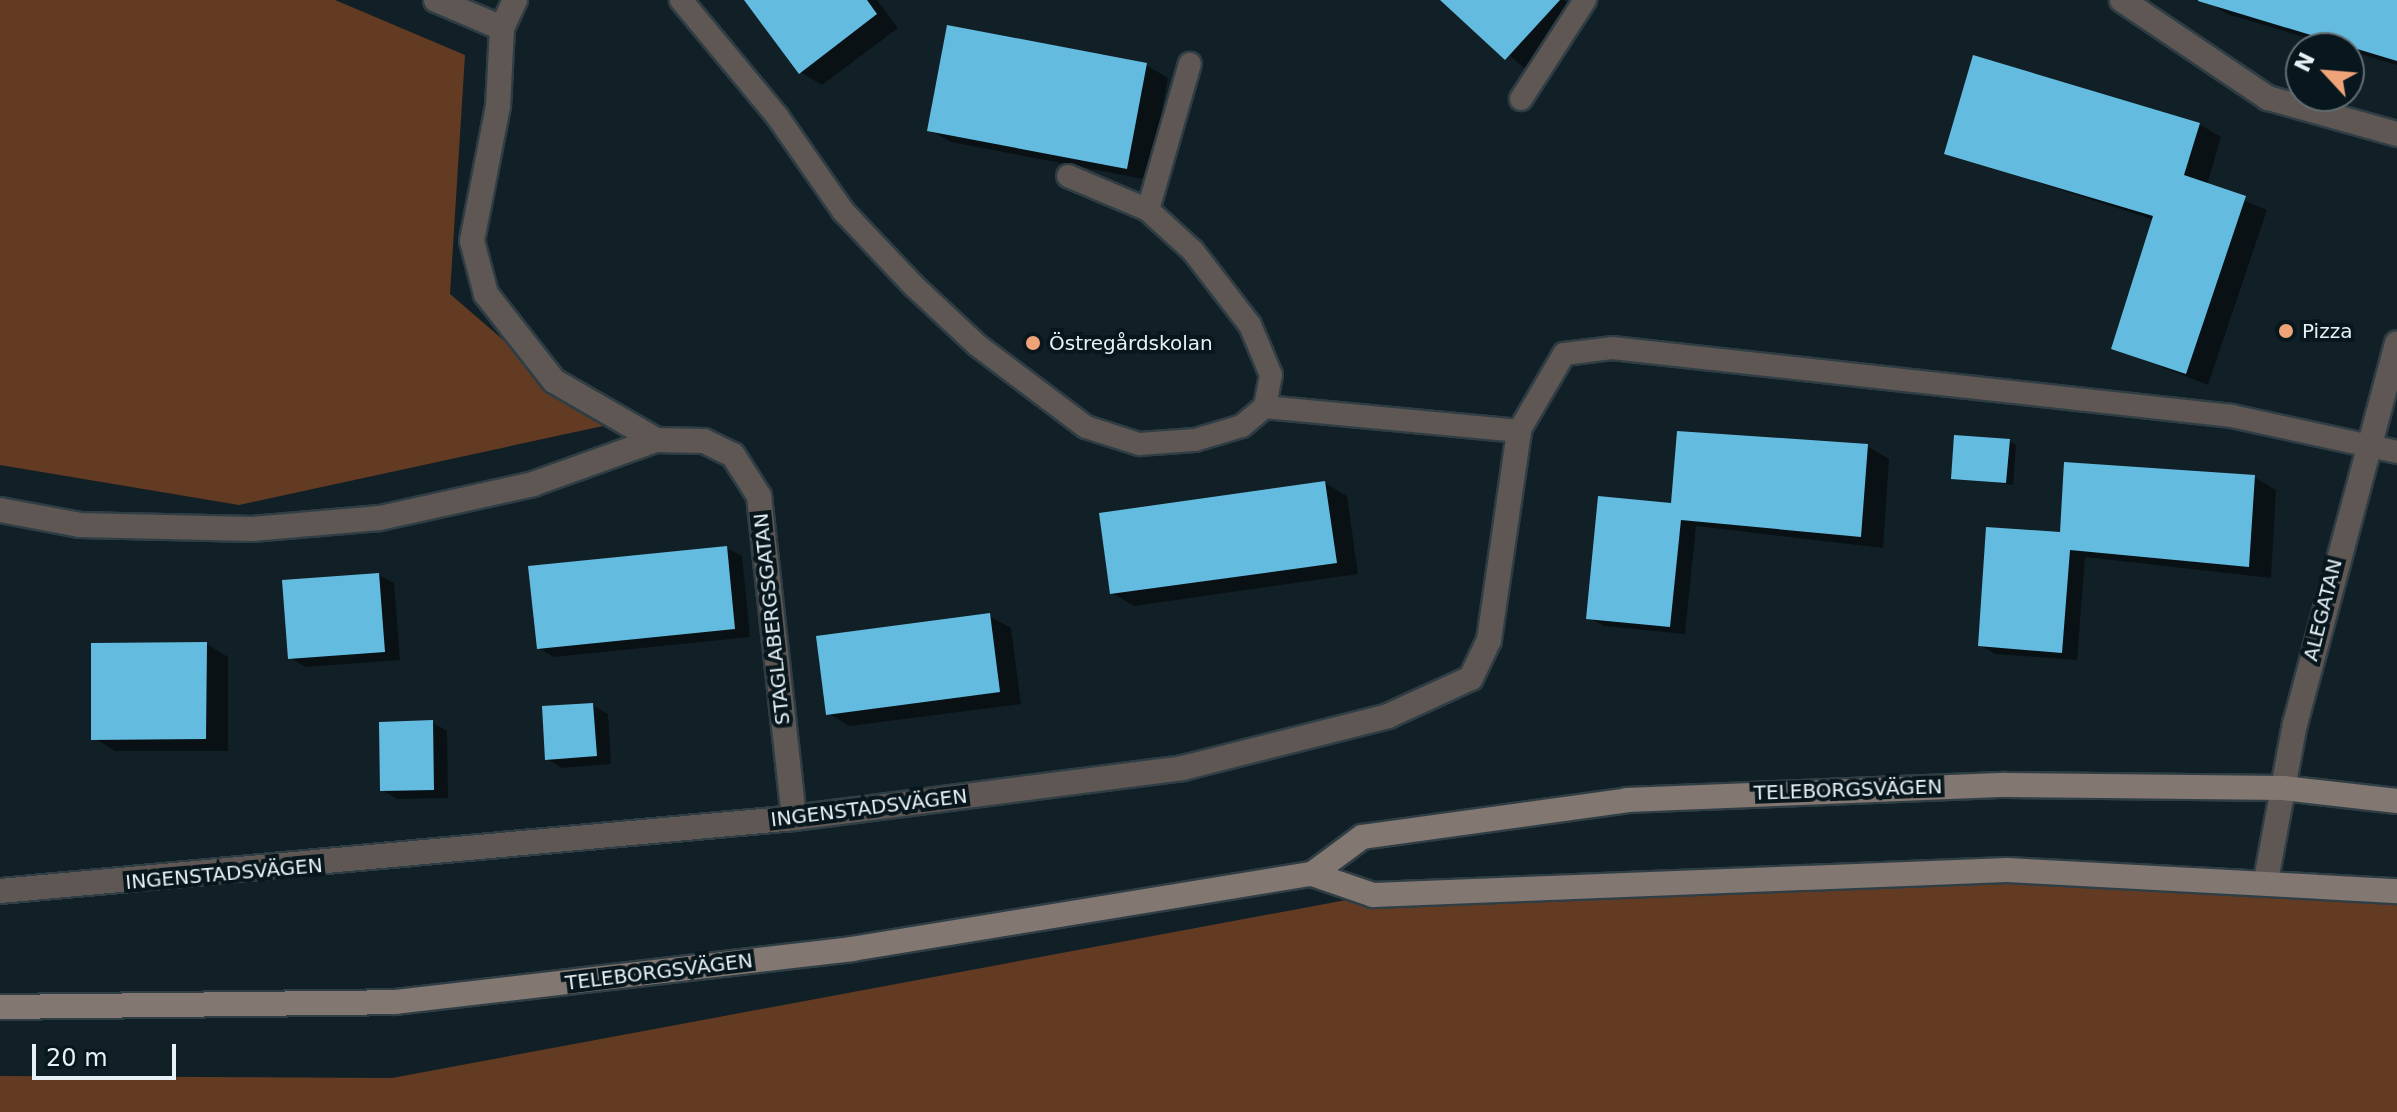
<!DOCTYPE html>
<meta charset="utf-8">
<style>
body{margin:0}
#map{position:relative;width:2397px;height:1112px;overflow:hidden;background:#112027;font-family:"DejaVu Sans",sans-serif}
div>[style]{position:absolute}
.green>*{inset:0;background:#633a22}
.shadow>*{inset:0;background:#0007}
.building>*{inset:0;background:#63bbdf}
.roads{filter:drop-shadow(2px 0 #2f3d44) drop-shadow(-2px 0 #2f3d44) drop-shadow(0 2px #2f3d44) drop-shadow(0 -2px #2f3d44)}
.lane>*{height:22px;margin:-11px;padding:0 11px;transform-origin:11px;border-radius:11px;background:#5e5753}
.street>*{height:24px;margin:-12px;padding:0 12px;transform-origin:12px;border-radius:12px;background:#5e5753}
.secondary>*{height:24px;margin:-12px;padding:0 12px;transform-origin:12px;border-radius:12px;background:#827771}
.dots>*{width:22px;height:22px;translate:-50% -50%;box-sizing:border-box;border:4px solid #08171d;border-radius:50%}
span{translate:-50% -50%;white-space:nowrap;text-align:center;line-height:1.15;-webkit-text-stroke:8px #08171d;paint-order:stroke}
.poi-label{font-size:20px;color:#e7f1f6}
.left{translate:0 -50%;text-align:left}
.street-label{font-size:20px;color:#e7f1f6}
.north{position:absolute;left:2285px;top:32px;width:80px;height:80px;box-sizing:border-box;background:#08171d;border:2px solid #616e74;border-radius:50%;rotate:296deg;font-size:22px;font-weight:700;line-height:32px;text-align:center;color:#e7f1f6}
.north::after{content:'';display:block;margin:auto;width:28px;height:36px;background:#efa378;clip-path:polygon(50% 0,100% 100%,50% 72%,0 100%)}
.scale{position:absolute;left:32px;top:1044px;width:144px;height:36px;box-sizing:border-box;border:4px solid #e7f1f6;border-top:0;padding-left:10px;font-size:24px;line-height:28px;white-space:nowrap;color:#e7f1f6;-webkit-text-stroke:6px #08171d;paint-order:stroke}
</style>
<div id="map">
<div class="green">
<i style="clip-path:polygon(0 0,335px 0,465px 55px,450px 294px,603px 426px,239px 505px,0 465px)"></i>
<i style="clip-path:polygon(2007px 870px,2397px 891px,2397px 1112px,0 1112px,0 1076px,392px 1078px,1373px 895px)"></i>
</div>
<div class="shadow">
<i style="clip-path:polygon(746px 0,877px 0,898px 28px,822px 85px,800px 72px)"></i>
<i style="clip-path:polygon(1443px 0,1564px 0,1580px 15px,1528px 71px)"></i>
<i style="clip-path:polygon(2206px 0,2397px 0,2397px 65px,2227px 14px)"></i>
<i style="clip-path:polygon(1146px 65px,1168px 78px,1149px 180px,951px 142px,929px 130px)"></i>
<i style="clip-path:polygon(2199px 124px,2221px 137px,2207px 185px,2267px 210px,2208px 385px,2113px 348px,2154px 220px,1947px 153px)"></i>
<i style="clip-path:polygon(2009px 441px,2016px 445px,2013px 485px,1953px 477px)"></i>
<i style="clip-path:polygon(1867px 446px,1889px 459px,1883px 548px,1696px 526px,1685px 634px,1604px 626px,1589px 618px,1673px 506px)"></i>
<i style="clip-path:polygon(2254px 477px,2276px 490px,2271px 578px,2085px 557px,2077px 660px,1995px 654px,1980px 645px,2062px 534px)"></i>
<i style="clip-path:polygon(1325px 483px,1347px 496px,1358px 574px,1134px 606px,1112px 593px)"></i>
<i style="clip-path:polygon(726px 548px,742px 556px,750px 637px,554px 657px,538px 648px)"></i>
<i style="clip-path:polygon(379px 575px,394px 583px,400px 660px,306px 667px,290px 658px)"></i>
<i style="clip-path:polygon(989px 616px,1011px 628px,1021px 704px,849px 726px,828px 713px)"></i>
<i style="clip-path:polygon(207px 644px,228px 657px,228px 751px,115px 751px,94px 738px)"></i>
<i style="clip-path:polygon(592px 705px,608px 714px,611px 764px,562px 768px,547px 759px)"></i>
<i style="clip-path:polygon(432px 722px,447px 731px,448px 798px,397px 799px,382px 790px)"></i>
</div>
<div class="building">
<i style="clip-path:polygon(744px 0,867px 0,877px 14px,799px 74px)"></i>
<i style="clip-path:polygon(1440px 0,1560px 0,1505px 60px)"></i>
<i style="clip-path:polygon(2397px 0,2397px 61px,2198px 1px,2198px 0)"></i>
<i style="clip-path:polygon(947px 25px,1147px 63px,1127px 169px,927px 131px)"></i>
<i style="clip-path:polygon(1973px 55px,2200px 123px,2184px 175px,2246px 196px,2186px 374px,2111px 349px,2153px 216px,1944px 154px)"></i>
<i style="clip-path:polygon(1677px 431px,1868px 444px,1861px 537px,1681px 520px,1670px 627px,1586px 619px,1598px 496px,1671px 503px)"></i>
<i style="clip-path:polygon(1954px 435px,2010px 439px,2006px 483px,1951px 479px)"></i>
<i style="clip-path:polygon(2064px 462px,2255px 475px,2249px 567px,2070px 550px,2062px 653px,1978px 646px,1986px 527px,2060px 532px)"></i>
<i style="clip-path:polygon(1325px 481px,1337px 563px,1110px 594px,1099px 513px)"></i>
<i style="clip-path:polygon(727px 546px,735px 629px,537px 649px,528px 566px)"></i>
<i style="clip-path:polygon(379px 573px,385px 652px,288px 659px,282px 580px)"></i>
<i style="clip-path:polygon(990px 613px,1000px 692px,826px 715px,816px 636px)"></i>
<i style="clip-path:polygon(207px 642px,206px 739px,91px 740px,91px 643px)"></i>
<i style="clip-path:polygon(593px 703px,597px 756px,545px 760px,542px 706px)"></i>
<i style="clip-path:polygon(433px 720px,434px 790px,380px 791px,379px 722px)"></i>
</div>
<div class="roads">
<div class="lane">
<i style="left:681px;top:0;width:151px;rotate:50.4deg"></i>
<i style="left:777px;top:116px;width:116px;rotate:55.2deg"></i>
<i style="left:843px;top:211px;width:103px;rotate:46.6deg"></i>
<i style="left:914px;top:286px;width:86px;rotate:43.1deg"></i>
<i style="left:977px;top:345px;width:136px;rotate:37deg"></i>
<i style="left:1086px;top:427px;width:56px;rotate:17.8deg"></i>
<i style="left:1139px;top:444px;width:56px;rotate:-4.1deg"></i>
<i style="left:1195px;top:440px;width:49px;rotate:-16.6deg"></i>
<i style="left:1242px;top:426px;width:30px;rotate:-40deg"></i>
<i style="left:1265px;top:407px;width:255px;rotate:5.4deg"></i>
<i style="left:1519px;top:431px;width:89px;rotate:-59.7deg"></i>
<i style="left:1564px;top:354px;width:48px;rotate:-7.1deg"></i>
<i style="left:1612px;top:348px;width:624px;rotate:6.26deg"></i>
<i style="left:2232px;top:416px;width:169px;rotate:12.3deg"></i>
<i style="left:1521px;top:99px;width:118px;rotate:-57.1deg"></i>
<i style="left:1068px;top:176px;width:87px;rotate:23deg"></i>
<i style="left:1148px;top:210px;width:61px;rotate:42.3deg"></i>
<i style="left:1193px;top:251px;width:93px;rotate:52.4deg"></i>
<i style="left:1250px;top:325px;width:54px;rotate:67.2deg"></i>
<i style="left:1271px;top:375px;width:33px;rotate:101deg"></i>
<i style="left:1148px;top:210px;width:152px;rotate:-74deg"></i>
</div>
<div class="street">
<i style="left:436px;top:0;width:72px;rotate:23deg"></i>
<i style="left:502px;top:28px;width:78px;rotate:92.9deg"></i>
<i style="left:498px;top:106px;width:137px;rotate:100.9deg"></i>
<i style="left:472px;top:241px;width:55px;rotate:75.2deg"></i>
<i style="left:486px;top:294px;width:110px;rotate:52deg"></i>
<i style="left:554px;top:381px;width:118px;rotate:30deg"></i>
<i style="left:656px;top:440px;width:48px;rotate:1.2deg"></i>
<i style="left:704px;top:441px;width:32px;rotate:26deg"></i>
<i style="left:733px;top:455px;width:49px;rotate:57.6deg"></i>
<i style="left:759px;top:496px;width:324px;rotate:83.8deg"></i>
<i style="left:2122px;top:0;width:176px;rotate:33.9deg"></i>
<i style="left:2268px;top:98px;width:134px;rotate:15.6deg"></i>
<i style="left:502px;top:28px;width:31px;rotate:-65deg"></i>
<i style="left:0;top:510px;width:81px;rotate:10.6deg"></i>
<i style="left:80px;top:525px;width:172px;rotate:1.3deg"></i>
<i style="left:252px;top:529px;width:128px;rotate:-4.9deg"></i>
<i style="left:380px;top:518px;width:157px;rotate:-12.5deg"></i>
<i style="left:533px;top:484px;width:131px;rotate:-19.7deg"></i>
<i style="left:2266px;top:880px;width:159px;rotate:-79.5deg"></i>
<i style="left:2295px;top:724px;width:394px;rotate:-75deg"></i>
<i style="left:0;top:891px;width:797px;rotate:-5.25deg"></i>
<i style="left:794px;top:818px;width:392px;rotate:-7.3deg"></i>
<i style="left:1183px;top:768px;width:211px;rotate:-14.2deg"></i>
<i style="left:1388px;top:716px;width:91px;rotate:-24.6deg"></i>
<i style="left:1471px;top:678px;width:42px;rotate:-64.7deg"></i>
<i style="left:1489px;top:640px;width:211px;rotate:-81.8deg"></i>
</div>
<div class="secondary">
<i style="left:1312px;top:874px;width:65px;rotate:19deg"></i>
<i style="left:1373px;top:895px;width:634px;rotate:-2.26deg"></i>
<i style="left:2007px;top:870px;width:391px;rotate:3.1deg"></i>
<i style="left:0;top:1007px;width:395px;rotate:-0.7deg"></i>
<i style="left:395px;top:1002px;width:460px;rotate:-6.6deg"></i>
<i style="left:852px;top:949px;width:466px;rotate:-9.3deg"></i>
<i style="left:1312px;top:874px;width:62px;rotate:-36.5deg"></i>
<i style="left:1362px;top:837px;width:268px;rotate:-7.9deg"></i>
<i style="left:1627px;top:800px;width:379px;rotate:-2.3deg"></i>
<i style="left:2006px;top:785px;width:277px;rotate:0.6deg"></i>
<i style="left:2283px;top:788px;width:115px;rotate:6.5deg"></i>
</div>
</div>
<div class="dots">
<i style="left:2286px;top:331px;background:#efa378"></i>
<i style="left:1033px;top:343px;background:#efa378"></i>
</div>
<div class="poi-label">
<span class="left" style="left:2302px;top:331px">Pizza</span>
<span class="left" style="left:1049px;top:343px">Östregårdskolan</span>
</div>
<div class="street-label">
<span style="left:2323px;top:610px;rotate:-76deg">ALEGATAN</span>
<span style="left:772px;top:619px;rotate:-96deg">STAGLABERGSGATAN</span>
<span style="left:1848px;top:790px;rotate:-2deg">TELEBORGSVÄGEN</span>
<span style="left:869px;top:808px;rotate:-7deg">INGENSTADSVÄGEN</span>
<span style="left:224px;top:874px;rotate:-5deg">INGENSTADSVÄGEN</span>
<span style="left:659px;top:972px;rotate:-7deg">TELEBORGSVÄGEN</span>
</div>
<div class="north">N</div>
<div class="scale">20 m</div>
</div>
